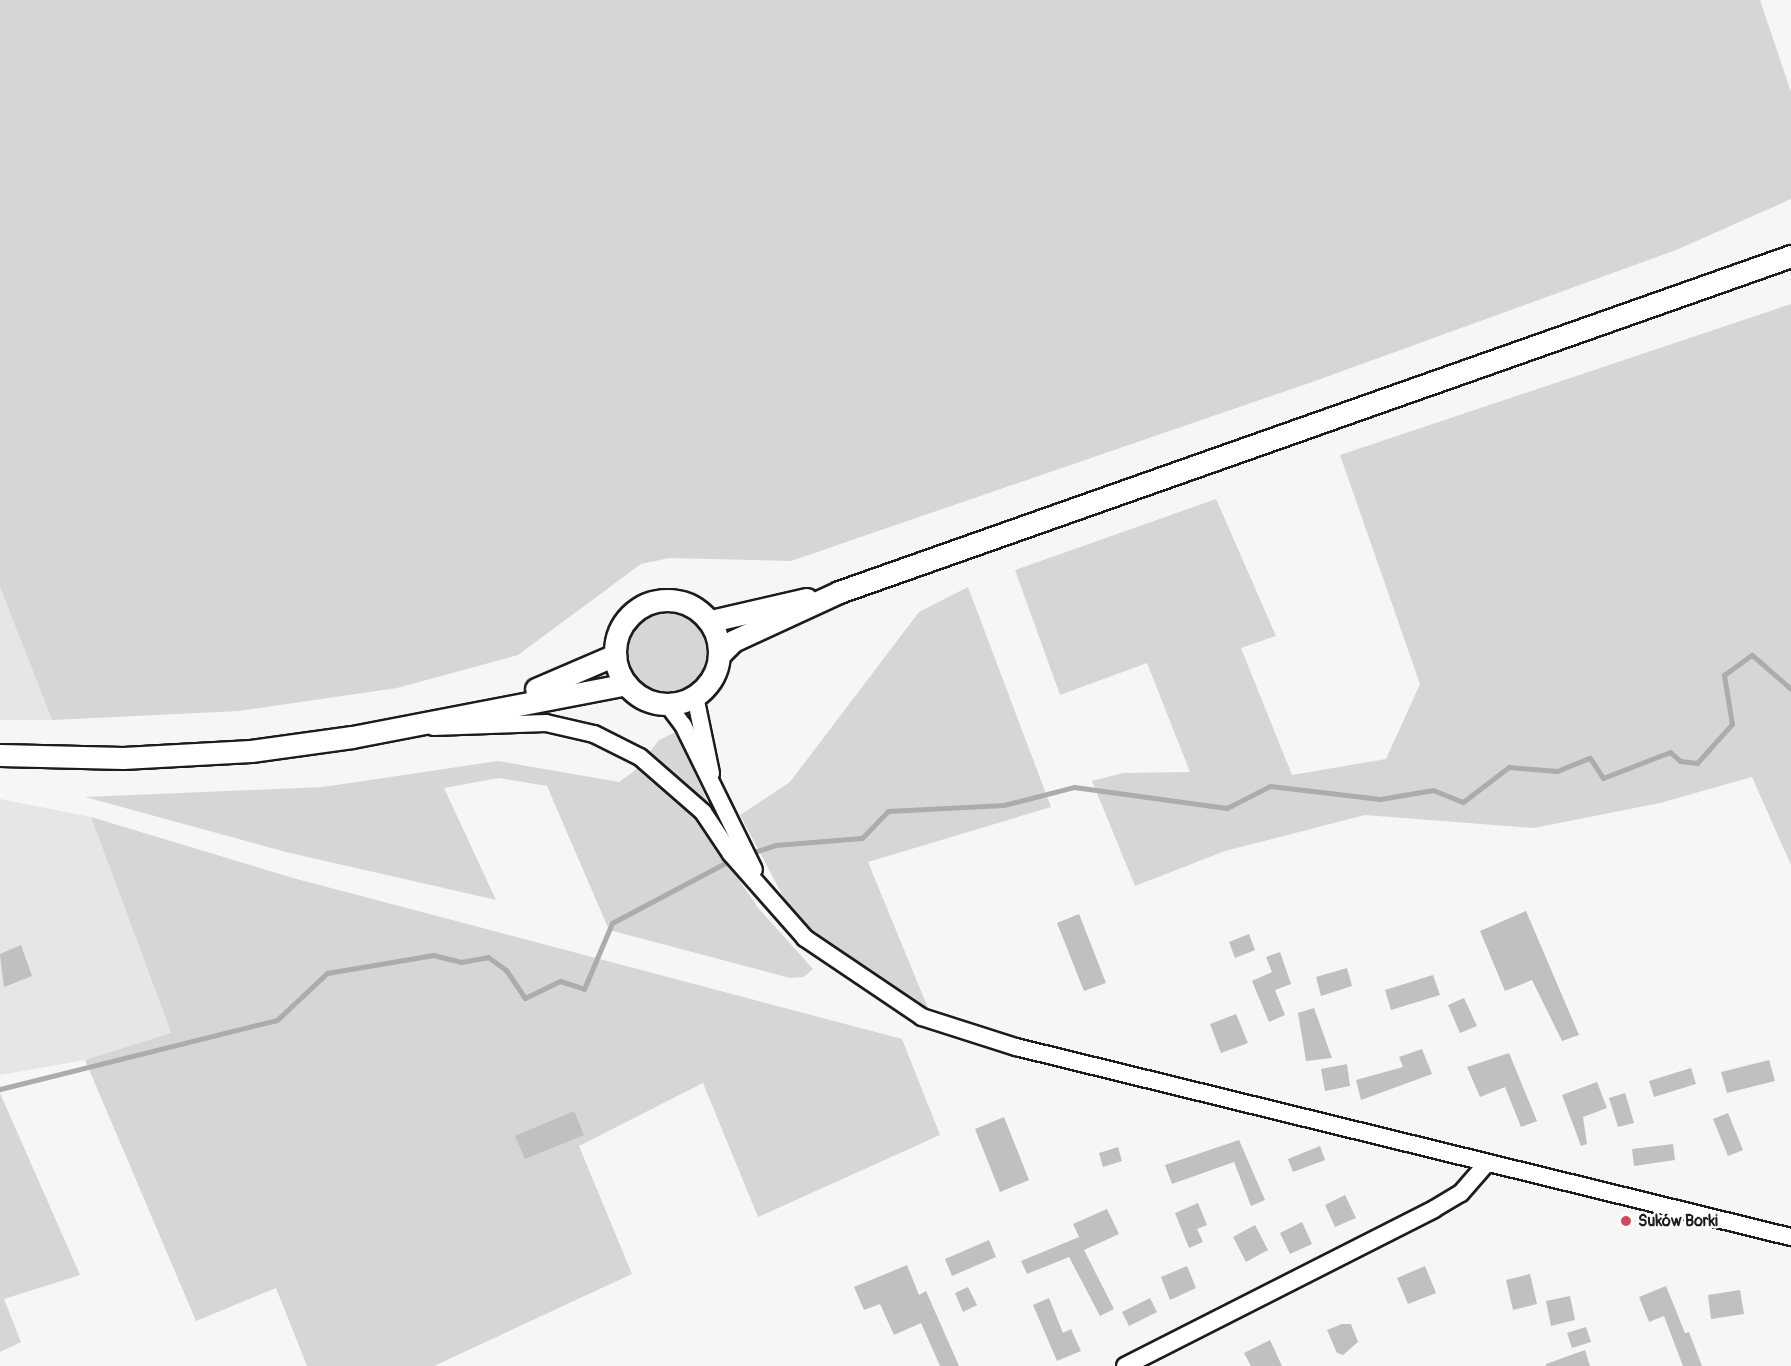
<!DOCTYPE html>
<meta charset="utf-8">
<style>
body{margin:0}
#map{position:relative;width:1791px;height:1366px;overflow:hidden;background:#f6f6f6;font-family:Pangolin,sans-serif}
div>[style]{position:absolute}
.built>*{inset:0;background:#e6e6e6}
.green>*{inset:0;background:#d6d6d6}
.round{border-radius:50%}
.stream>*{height:5px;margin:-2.5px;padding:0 2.5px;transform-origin:2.5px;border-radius:2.5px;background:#acacac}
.building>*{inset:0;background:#c0c0c0}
.roads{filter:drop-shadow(2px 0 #1c1c1c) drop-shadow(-2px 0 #1c1c1c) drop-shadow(0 2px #1c1c1c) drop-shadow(0 -2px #1c1c1c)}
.minor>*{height:16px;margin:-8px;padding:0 8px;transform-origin:8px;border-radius:8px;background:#fff}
.major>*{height:21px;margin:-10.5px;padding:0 10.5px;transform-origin:10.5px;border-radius:10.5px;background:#fff}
.major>.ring{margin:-10.5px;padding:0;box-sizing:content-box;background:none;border:21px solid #fff;border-radius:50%}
.dots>*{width:16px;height:16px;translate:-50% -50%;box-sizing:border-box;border:3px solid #fff;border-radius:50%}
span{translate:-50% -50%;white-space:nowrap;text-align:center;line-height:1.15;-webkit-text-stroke:4.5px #fff;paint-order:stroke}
.poi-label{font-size:16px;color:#1c1c1c;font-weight:700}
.left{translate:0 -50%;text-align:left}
</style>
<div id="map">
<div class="built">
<i style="clip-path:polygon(0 587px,52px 720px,0 720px)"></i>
<i style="clip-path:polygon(0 799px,91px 817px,171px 1034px,85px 1060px,0 1075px)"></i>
</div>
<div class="green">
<i style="clip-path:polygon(0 0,1760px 0,1791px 92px,1791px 199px,1676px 250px,1315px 381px,791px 561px,669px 558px,641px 564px,518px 655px,397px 688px,239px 711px,52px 720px,0 587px)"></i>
<i style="clip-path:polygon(1791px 304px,1791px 865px,1752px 777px,1660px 803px,1534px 828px,1365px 815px,1225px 851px,1135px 886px,1092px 781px,1123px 773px,1190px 772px,1147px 663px,1060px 695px,1015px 570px,1216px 499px,1276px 636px,1241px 648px,1292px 775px,1386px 759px,1420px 684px,1340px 455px)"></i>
<i style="clip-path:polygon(968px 587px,1051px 807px,868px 862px,928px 1008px,886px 987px,813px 933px,783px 896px,740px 815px,790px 782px,919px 612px)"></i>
<i class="round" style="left:625px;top:609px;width:84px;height:84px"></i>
<i style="clip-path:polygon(676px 732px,709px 805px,649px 753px,659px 740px)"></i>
<i style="clip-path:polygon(498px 761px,619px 782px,642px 765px,690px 809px,759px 909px,813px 969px,804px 977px,790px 978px,609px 930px,547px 786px,499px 778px,444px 788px,496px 900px,286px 852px,85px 797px,323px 787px)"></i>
<i style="clip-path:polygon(91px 817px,293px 878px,902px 1039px,940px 1135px,758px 1217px,703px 1083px,579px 1146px,632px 1274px,434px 1366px,307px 1366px,276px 1288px,196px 1321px,85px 1060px,171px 1033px)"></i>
<i style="clip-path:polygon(0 1093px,80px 1275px,4px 1299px,21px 1342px,0 1352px)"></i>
</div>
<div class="stream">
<i style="left:748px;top:854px;width:28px;rotate:-18deg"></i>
<i style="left:775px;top:845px;width:87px;rotate:-4.6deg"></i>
<i style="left:862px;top:838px;width:37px;rotate:-46deg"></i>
<i style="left:888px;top:811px;width:116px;rotate:-3deg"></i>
<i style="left:1004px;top:805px;width:72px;rotate:-14.4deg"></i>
<i style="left:1074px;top:787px;width:154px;rotate:7.8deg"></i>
<i style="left:1227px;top:808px;width:48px;rotate:-27.1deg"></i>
<i style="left:1270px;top:786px;width:111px;rotate:6.7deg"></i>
<i style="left:1380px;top:799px;width:54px;rotate:-9.6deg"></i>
<i style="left:1433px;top:790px;width:32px;rotate:22deg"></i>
<i style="left:1463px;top:802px;width:58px;rotate:-37.3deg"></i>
<i style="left:1509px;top:767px;width:48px;rotate:4.8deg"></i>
<i style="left:1557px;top:771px;width:35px;rotate:-22deg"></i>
<i style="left:1590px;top:758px;width:24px;rotate:57deg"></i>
<i style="left:1603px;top:778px;width:72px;rotate:-21.2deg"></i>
<i style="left:1670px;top:752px;width:13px;rotate:42deg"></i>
<i style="left:1680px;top:761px;width:17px;rotate:7deg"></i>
<i style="left:1697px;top:763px;width:52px;rotate:-48.1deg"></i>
<i style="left:1732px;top:724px;width:50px;rotate:-99.3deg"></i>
<i style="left:1724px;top:675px;width:34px;rotate:-36deg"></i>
<i style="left:1752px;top:655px;width:52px;rotate:41.1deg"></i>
<i style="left:0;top:1089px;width:285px;rotate:-14deg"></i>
<i style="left:277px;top:1020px;width:69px;rotate:-43.2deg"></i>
<i style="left:327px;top:973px;width:108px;rotate:-9.6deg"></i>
<i style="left:433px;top:955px;width:29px;rotate:14deg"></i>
<i style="left:461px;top:962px;width:27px;rotate:-10deg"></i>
<i style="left:488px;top:957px;width:22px;rotate:36deg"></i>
<i style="left:506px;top:970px;width:34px;rotate:56deg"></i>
<i style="left:525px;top:998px;width:39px;rotate:-26deg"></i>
<i style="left:560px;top:981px;width:25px;rotate:18deg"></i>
<i style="left:584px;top:989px;width:72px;rotate:-67deg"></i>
<i style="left:612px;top:923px;width:135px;rotate:-27.9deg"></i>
</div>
<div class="building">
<i style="clip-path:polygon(1526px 911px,1579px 1035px,1562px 1041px,1532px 980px,1505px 991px,1480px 931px)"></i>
<i style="clip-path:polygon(1079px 914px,1106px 983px,1084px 991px,1057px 923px)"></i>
<i style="clip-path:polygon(1249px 934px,1255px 950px,1235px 958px,1229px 942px)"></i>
<i style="clip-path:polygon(21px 945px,32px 976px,4px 987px,0 954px)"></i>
<i style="clip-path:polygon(1280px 952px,1291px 984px,1275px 990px,1285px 1015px,1269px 1022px,1252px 981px,1272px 972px,1266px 957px)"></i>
<i style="clip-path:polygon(1347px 968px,1352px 986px,1321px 996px,1316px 977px)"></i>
<i style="clip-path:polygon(1433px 975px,1440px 995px,1391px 1010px,1385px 990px)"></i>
<i style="clip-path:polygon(1464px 998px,1477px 1026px,1460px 1033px,1448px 1005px)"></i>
<i style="clip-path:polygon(1314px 1008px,1332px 1058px,1306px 1061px,1298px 1013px)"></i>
<i style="clip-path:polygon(1236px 1014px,1248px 1043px,1221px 1053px,1210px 1024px)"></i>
<i style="clip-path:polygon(1422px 1049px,1432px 1074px,1361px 1100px,1356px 1080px,1403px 1067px,1399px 1057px)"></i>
<i style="clip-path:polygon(1509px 1053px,1537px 1121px,1521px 1127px,1505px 1087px,1480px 1097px,1467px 1067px)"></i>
<i style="clip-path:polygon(1769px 1060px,1775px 1081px,1727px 1093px,1721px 1072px)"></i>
<i style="clip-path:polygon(1347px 1064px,1350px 1086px,1325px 1091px,1321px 1069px)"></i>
<i style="clip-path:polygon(1691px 1068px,1696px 1084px,1654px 1097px,1649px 1081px)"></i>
<i style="clip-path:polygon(1597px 1082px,1607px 1108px,1583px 1117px,1587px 1144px,1581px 1146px,1562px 1095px)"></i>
<i style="clip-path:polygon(1625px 1093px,1634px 1123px,1618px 1127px,1609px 1098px)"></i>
<i style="clip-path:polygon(574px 1111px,584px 1135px,525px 1159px,515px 1136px)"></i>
<i style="clip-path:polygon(1728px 1113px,1743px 1150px,1728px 1156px,1713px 1119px)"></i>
<i style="clip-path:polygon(1004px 1117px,1029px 1180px,1000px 1192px,975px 1129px)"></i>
<i style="clip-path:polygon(1239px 1140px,1265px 1200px,1251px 1206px,1234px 1162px,1172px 1184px,1165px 1165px)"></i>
<i style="clip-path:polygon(1673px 1144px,1675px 1160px,1634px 1166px,1632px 1149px)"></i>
<i style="clip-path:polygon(1320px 1146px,1325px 1160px,1293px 1172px,1288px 1159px)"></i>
<i style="clip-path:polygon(1118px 1147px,1122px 1161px,1103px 1167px,1099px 1153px)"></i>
<i style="clip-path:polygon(1345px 1195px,1356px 1218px,1335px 1227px,1325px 1205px)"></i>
<i style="clip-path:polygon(1198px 1203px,1207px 1225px,1197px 1229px,1203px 1242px,1189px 1248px,1175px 1213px)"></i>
<i style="clip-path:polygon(1107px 1209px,1119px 1234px,1084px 1250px,1114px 1309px,1100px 1316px,1069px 1257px,1027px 1274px,1021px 1261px,1079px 1237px,1073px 1224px)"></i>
<i style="clip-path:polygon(1302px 1222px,1312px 1244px,1290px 1254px,1280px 1233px)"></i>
<i style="clip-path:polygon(1255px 1225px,1268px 1250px,1246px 1262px,1233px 1237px)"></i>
<i style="clip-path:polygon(989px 1240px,996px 1257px,952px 1276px,945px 1259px)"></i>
<i style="clip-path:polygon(907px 1265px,919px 1295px,926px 1291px,959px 1366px,940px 1366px,921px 1323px,894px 1335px,880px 1304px,864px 1310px,854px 1287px)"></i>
<i style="clip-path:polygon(1187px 1266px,1196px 1288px,1170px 1300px,1161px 1277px)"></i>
<i style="clip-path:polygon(1425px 1266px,1436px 1293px,1408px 1304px,1397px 1278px)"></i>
<i style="clip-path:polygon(1530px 1274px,1537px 1304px,1513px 1310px,1506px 1280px)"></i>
<i style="clip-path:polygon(1666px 1286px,1685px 1333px,1689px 1332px,1702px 1366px,1683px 1366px,1664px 1316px,1649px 1322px,1639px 1297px)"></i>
<i style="clip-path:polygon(968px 1287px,977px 1305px,963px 1312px,955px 1293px)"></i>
<i style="clip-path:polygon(1740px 1290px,1744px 1314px,1711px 1319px,1708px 1295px)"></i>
<i style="clip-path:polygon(1570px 1296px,1575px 1320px,1551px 1326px,1546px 1301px)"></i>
<i style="clip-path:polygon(1049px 1298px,1063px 1333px,1071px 1329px,1081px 1351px,1057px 1361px,1033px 1305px)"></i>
<i style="clip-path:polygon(1150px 1298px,1157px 1312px,1129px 1326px,1122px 1312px)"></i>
<i style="clip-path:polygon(1342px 1324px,1351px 1324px,1358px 1342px,1343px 1355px,1337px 1353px,1327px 1330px)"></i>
<i style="clip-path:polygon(1586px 1327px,1591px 1342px,1572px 1348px,1567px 1333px)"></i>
<i style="clip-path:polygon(1270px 1340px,1282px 1366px,1251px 1366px,1244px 1353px)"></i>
<i style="clip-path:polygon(1585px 1350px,1590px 1366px,1546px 1366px,1546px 1364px)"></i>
</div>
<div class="roads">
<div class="minor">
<i style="left:695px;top:696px;width:79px;rotate:78.3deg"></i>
<i style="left:667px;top:704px;width:26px;rotate:53deg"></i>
<i style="left:683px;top:725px;width:161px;rotate:63.9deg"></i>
<i style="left:433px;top:727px;width:113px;rotate:-2deg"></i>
<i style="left:546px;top:723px;width:49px;rotate:12.9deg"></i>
<i style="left:594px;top:734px;width:51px;rotate:26.6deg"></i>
<i style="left:640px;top:757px;width:84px;rotate:41.1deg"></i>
<i style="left:703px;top:812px;width:50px;rotate:56.3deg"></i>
<i style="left:731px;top:854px;width:112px;rotate:48.6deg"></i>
<i style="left:805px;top:938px;width:141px;rotate:34deg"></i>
<i style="left:922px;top:1017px;width:99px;rotate:17.7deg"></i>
<i style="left:1016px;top:1047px;width:798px;rotate:13.78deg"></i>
<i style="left:1125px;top:1366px;width:347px;rotate:-26.9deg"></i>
<i style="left:1434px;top:1209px;width:31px;rotate:-31deg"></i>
<i style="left:1461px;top:1193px;width:37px;rotate:-49deg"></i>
</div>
<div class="major">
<i class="ring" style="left:615px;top:600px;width:83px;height:83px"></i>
<i style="left:711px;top:621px;width:98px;rotate:-13deg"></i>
<i style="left:720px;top:654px;width:18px;rotate:-45deg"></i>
<i style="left:733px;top:641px;width:117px;rotate:-24.8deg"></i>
<i style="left:839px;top:592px;width:1010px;rotate:-19.44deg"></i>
<i style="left:536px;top:689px;width:86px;rotate:-23.3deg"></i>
<i style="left:0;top:755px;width:123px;rotate:1.4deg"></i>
<i style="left:123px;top:758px;width:128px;rotate:-3.1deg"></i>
<i style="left:251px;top:751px;width:102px;rotate:-7.9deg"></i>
<i style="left:352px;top:737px;width:279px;rotate:-10.9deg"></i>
</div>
</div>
<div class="dots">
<i style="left:1626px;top:1221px;background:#d1495b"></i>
</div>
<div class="poi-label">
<span class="left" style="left:1638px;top:1221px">Suków Borki</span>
</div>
</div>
